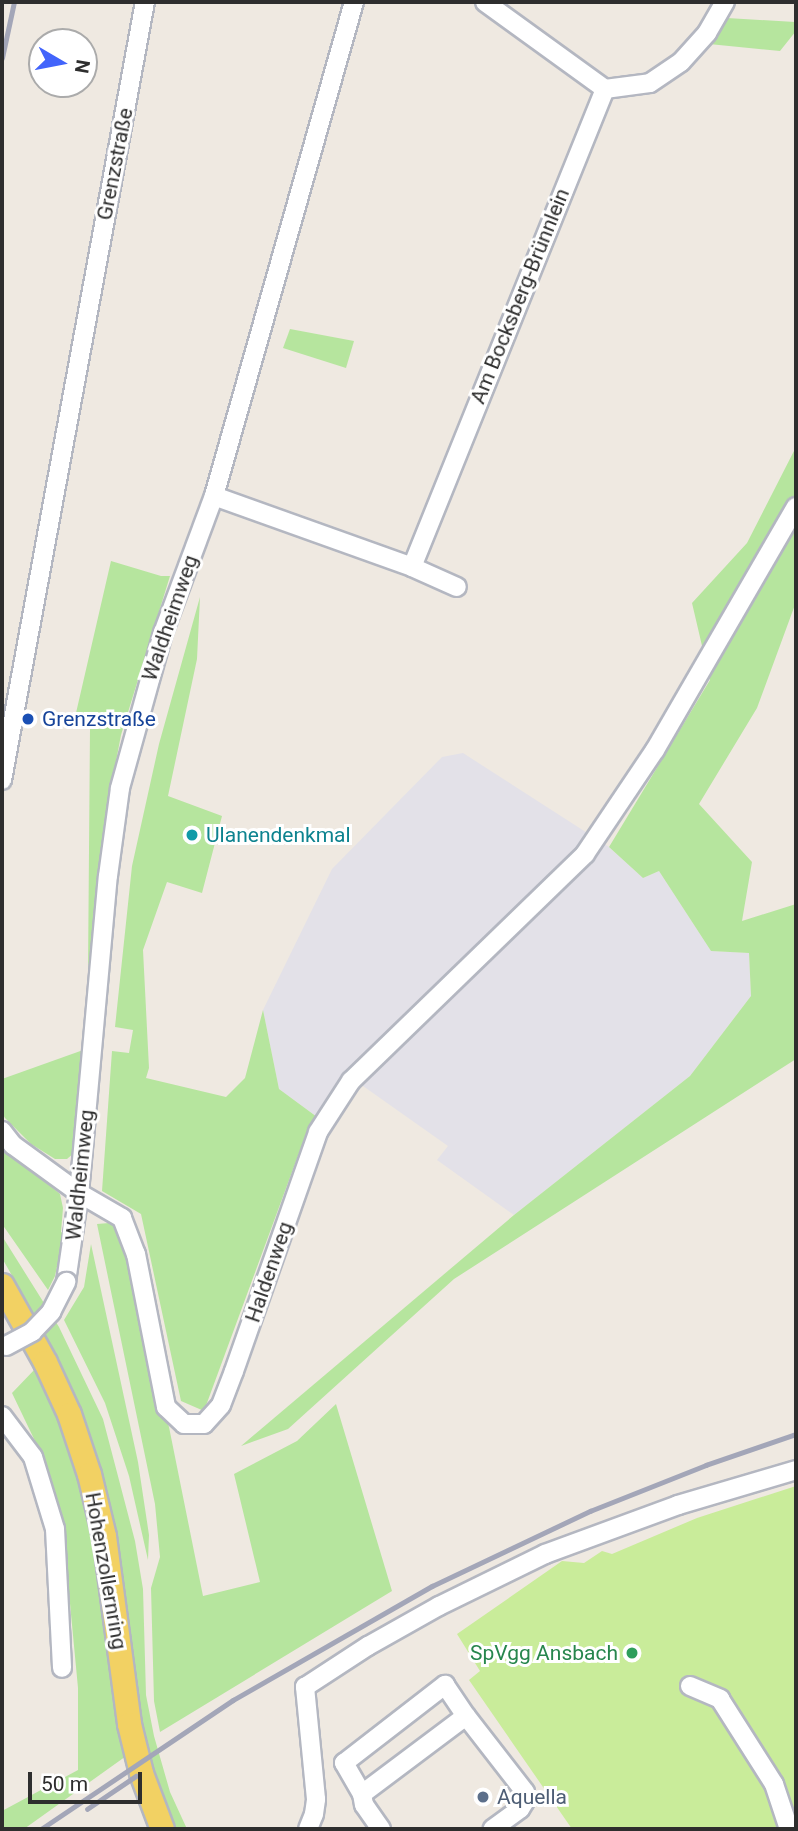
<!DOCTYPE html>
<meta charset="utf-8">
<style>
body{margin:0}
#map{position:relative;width:798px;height:1831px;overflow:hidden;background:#efe9e1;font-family:Roboto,sans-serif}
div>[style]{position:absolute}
.industrial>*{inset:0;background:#e3e1e8}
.green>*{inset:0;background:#b6e59e}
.pitch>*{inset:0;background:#c9ec9a}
.roads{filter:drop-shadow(2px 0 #b4b7c1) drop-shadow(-2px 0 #b4b7c1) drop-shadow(0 2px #b4b7c1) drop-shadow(0 -2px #b4b7c1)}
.minor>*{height:18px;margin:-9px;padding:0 9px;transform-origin:9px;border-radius:9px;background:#fff}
.major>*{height:23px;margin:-11.5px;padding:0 11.5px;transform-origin:11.5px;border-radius:11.5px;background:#f2d163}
.rail>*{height:4.5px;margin:-2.25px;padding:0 2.25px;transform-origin:2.25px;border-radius:2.25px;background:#a3a6b8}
.bridges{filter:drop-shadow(2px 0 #b4b7c1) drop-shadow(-2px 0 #b4b7c1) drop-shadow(0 2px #b4b7c1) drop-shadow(0 -2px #b4b7c1)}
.minor-bridge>*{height:18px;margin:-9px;padding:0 9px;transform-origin:9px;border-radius:9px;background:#fff}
.dots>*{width:19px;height:19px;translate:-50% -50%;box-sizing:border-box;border:4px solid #fff;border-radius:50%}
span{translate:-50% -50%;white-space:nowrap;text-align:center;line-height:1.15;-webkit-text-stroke:6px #fff;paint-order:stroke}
.street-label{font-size:21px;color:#2e2e2e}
.transit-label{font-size:21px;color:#164399}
.left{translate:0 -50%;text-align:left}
.culture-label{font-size:21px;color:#0d838f}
.leisure-label{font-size:21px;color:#27864d}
.right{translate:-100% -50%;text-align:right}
.service-label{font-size:21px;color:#4e5e75}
.frame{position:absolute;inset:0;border:4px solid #2e2e2e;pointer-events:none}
.north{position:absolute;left:28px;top:28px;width:70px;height:70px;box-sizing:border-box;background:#fff;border:2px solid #ababab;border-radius:50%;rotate:100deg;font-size:19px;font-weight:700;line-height:28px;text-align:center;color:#2e2e2e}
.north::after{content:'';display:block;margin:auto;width:24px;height:32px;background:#4264fb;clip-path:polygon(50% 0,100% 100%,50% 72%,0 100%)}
.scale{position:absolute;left:28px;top:1772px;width:114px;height:32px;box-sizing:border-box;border:4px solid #2e2e2e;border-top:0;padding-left:9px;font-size:21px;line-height:24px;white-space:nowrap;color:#2e2e2e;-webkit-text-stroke:5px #fff;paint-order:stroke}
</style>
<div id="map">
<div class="industrial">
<i style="clip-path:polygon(463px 753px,609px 847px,643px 878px,659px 871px,711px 951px,749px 953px,751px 996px,690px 1076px,514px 1215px,437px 1160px,448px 1146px,346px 1074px,317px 1117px,279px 1089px,263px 1010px,332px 869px,442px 757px)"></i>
</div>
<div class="green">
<i style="clip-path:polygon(727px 18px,795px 22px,796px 19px,796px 31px,780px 51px,709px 44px)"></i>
<i style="clip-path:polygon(290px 329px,354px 341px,346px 368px,283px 348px)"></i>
<i style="clip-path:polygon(796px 447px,796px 602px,757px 708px,699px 804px,752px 862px,742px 921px,796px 904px,796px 1059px,454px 1279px,288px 1429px,241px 1446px,514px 1215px,690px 1076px,751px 996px,749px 953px,711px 951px,659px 871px,643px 878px,609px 847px,710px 680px,692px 603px,747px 543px)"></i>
<i style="clip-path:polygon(111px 561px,161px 576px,170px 576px,121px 735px,104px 825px,88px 971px,90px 728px,73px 726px)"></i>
<i style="clip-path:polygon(200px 597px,197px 659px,168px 796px,222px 816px,202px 893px,167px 882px,143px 950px,149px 1068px,146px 1078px,226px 1097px,245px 1078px,263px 1010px,279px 1089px,317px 1117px,306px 1134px,204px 1411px,181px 1401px,141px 1214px,102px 1191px,112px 1051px,129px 1053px,133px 1030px,115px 1027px,132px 866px,159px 744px)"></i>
<i style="clip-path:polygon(86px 1049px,75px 1152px,67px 1159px,55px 1159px,31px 1144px,5px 1118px,2px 1113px,2px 1079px)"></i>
<i style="clip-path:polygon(2px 1145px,60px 1194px,63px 1208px,61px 1232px,64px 1234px,55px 1276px,48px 1290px,2px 1224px)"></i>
<i style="clip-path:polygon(109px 1223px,120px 1228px,126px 1244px,152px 1379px,169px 1427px,203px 1596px,260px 1582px,234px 1474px,297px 1441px,336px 1404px,392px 1591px,160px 1732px,154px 1701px,151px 1588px,160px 1557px,155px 1504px,97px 1224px)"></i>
<i style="clip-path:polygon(2px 1236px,59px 1327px,103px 1419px,135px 1541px,143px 1589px,146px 1695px,154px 1736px,170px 1792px,187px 1829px,174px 1829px,144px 1742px,117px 1541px,102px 1474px,79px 1408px,31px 1309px,2px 1258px)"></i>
<i style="clip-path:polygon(91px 1244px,138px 1462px,149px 1535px,148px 1560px,129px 1476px,105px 1403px,64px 1320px,84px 1287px)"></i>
<i style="clip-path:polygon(36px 1368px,67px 1432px,88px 1501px,129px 1754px,24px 1829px,2px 1829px,2px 1811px,78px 1770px,78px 1688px,63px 1530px,35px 1441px,12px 1393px)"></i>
</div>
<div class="pitch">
<i style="clip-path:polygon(796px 1486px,796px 1829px,572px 1829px,469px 1680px,480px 1671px,457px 1634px,562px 1561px,584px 1563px,602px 1551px,612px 1554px,697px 1518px)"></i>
</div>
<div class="roads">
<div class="minor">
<i style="left:605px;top:89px;width:45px;rotate:-7.6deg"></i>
<i style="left:650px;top:83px;width:37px;rotate:-34deg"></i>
<i style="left:681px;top:62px;width:39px;rotate:-48deg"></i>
<i style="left:707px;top:33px;width:36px;rotate:-60deg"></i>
<i style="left:214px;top:496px;width:210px;rotate:19.7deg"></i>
<i style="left:412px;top:567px;width:515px;rotate:-68.01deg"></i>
<i style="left:605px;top:89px;width:148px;rotate:-144.1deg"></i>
<i style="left:412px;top:567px;width:49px;rotate:24deg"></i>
<i style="left:2px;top:780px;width:791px;rotate:-79.59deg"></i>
<i style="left:2px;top:1131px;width:18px;rotate:52deg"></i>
<i style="left:13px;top:1145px;width:82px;rotate:36deg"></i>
<i style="left:79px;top:1193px;width:50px;rotate:30.2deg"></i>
<i style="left:122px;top:1218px;width:39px;rotate:69deg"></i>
<i style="left:136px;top:1254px;width:156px;rotate:78.9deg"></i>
<i style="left:166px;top:1407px;width:25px;rotate:43deg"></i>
<i style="left:184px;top:1424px;width:20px"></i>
<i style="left:204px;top:1424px;width:25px;rotate:-48deg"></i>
<i style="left:221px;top:1405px;width:36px;rotate:-69deg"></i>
<i style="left:234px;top:1371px;width:253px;rotate:-70.6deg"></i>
<i style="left:318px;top:1132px;width:61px;rotate:-57.1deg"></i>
<i style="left:351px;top:1081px;width:326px;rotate:-44.1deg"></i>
<i style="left:585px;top:854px;width:125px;rotate:-56.1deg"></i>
<i style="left:655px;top:750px;width:281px;rotate:-59.9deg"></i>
<i style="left:66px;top:1282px;width:90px;rotate:-81.7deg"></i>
<i style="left:79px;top:1193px;width:318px;rotate:-84.8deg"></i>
<i style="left:108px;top:876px;width:89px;rotate:-82.2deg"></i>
<i style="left:120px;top:788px;width:161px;rotate:-74.5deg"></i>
<i style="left:163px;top:633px;width:146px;rotate:-69.6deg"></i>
<i style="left:214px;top:496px;width:513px;rotate:-74.18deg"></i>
<i style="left:2px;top:1416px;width:51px;rotate:52.9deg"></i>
<i style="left:33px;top:1457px;width:75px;rotate:73deg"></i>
<i style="left:55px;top:1529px;width:139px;rotate:87.1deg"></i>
<i style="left:690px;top:1686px;width:33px;rotate:23deg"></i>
<i style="left:720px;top:1699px;width:101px;rotate:57.6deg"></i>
<i style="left:774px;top:1784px;width:47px;rotate:71.6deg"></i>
<i style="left:362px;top:1794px;width:36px;rotate:-120deg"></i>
<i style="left:344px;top:1763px;width:128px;rotate:-37.7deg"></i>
<i style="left:445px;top:1685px;width:37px;rotate:56deg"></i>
<i style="left:308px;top:1829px;width:16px;rotate:-68deg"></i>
<i style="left:314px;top:1814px;width:15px;rotate:-82deg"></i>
<i style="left:316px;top:1799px;width:113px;rotate:-95.6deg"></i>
<i style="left:305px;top:1687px;width:75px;rotate:-33.1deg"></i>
<i style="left:368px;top:1646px;width:81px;rotate:-29.4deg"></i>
<i style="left:439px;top:1606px;width:118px;rotate:-26.1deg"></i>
<i style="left:545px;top:1554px;width:142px;rotate:-20.2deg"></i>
<i style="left:678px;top:1505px;width:123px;rotate:-16.5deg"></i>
<i style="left:381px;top:1829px;width:29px;rotate:-125deg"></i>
<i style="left:364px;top:1805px;width:11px;rotate:-100deg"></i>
<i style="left:362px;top:1794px;width:130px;rotate:-36.9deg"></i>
<i style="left:466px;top:1716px;width:96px;rotate:52.2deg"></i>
<i style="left:525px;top:1792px;width:9px;rotate:90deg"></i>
<i style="left:525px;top:1801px;width:9px;rotate:122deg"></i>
<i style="left:520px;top:1809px;width:34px;rotate:144deg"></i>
</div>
<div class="major">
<i style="left:2px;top:1285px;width:88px;rotate:60.8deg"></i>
<i style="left:45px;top:1362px;width:57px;rotate:65.2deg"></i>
<i style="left:69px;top:1414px;width:63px;rotate:71.6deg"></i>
<i style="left:89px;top:1474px;width:64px;rotate:76.4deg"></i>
<i style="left:104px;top:1536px;width:190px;rotate:82.4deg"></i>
<i style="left:129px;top:1724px;width:50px;rotate:76.2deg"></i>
<i style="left:141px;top:1773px;width:60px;rotate:69.4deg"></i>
</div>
</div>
<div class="rail">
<i style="left:2px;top:58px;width:57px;rotate:-77.9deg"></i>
<i style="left:87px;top:1809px;width:59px;rotate:-34deg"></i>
<i style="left:41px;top:1829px;width:231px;rotate:-33.9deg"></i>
<i style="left:233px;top:1700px;width:229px;rotate:-29.8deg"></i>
<i style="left:432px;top:1586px;width:175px;rotate:-25.4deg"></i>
<i style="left:590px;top:1511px;width:125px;rotate:-21.6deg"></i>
<i style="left:706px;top:1465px;width:95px;rotate:-19deg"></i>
</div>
<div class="bridges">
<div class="minor-bridge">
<i style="left:6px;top:1346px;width:30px;rotate:-28deg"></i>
<i style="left:32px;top:1332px;width:28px;rotate:-46deg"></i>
<i style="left:51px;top:1312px;width:34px;rotate:-63deg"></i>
</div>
</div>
<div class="dots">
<i style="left:28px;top:719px;background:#1a4fb4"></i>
<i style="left:192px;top:835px;background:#0f9aa8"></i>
<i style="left:632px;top:1653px;background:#2e9e5b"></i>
<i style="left:483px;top:1797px;background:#5c6f8a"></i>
</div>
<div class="street-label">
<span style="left:115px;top:164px;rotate:-79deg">Grenzstraße</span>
<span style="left:520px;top:296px;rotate:-68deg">Am Bocksberg-Brünnlein</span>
<span style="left:170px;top:618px;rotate:-71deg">Waldheimweg</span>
<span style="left:80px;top:1175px;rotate:-84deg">Waldheimweg</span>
<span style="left:269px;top:1272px;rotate:-71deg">Haldenweg</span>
<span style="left:106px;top:1571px;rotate:80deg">Hohenzollernring</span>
</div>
<div class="transit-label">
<span class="left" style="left:42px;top:719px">Grenzstraße</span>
</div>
<div class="culture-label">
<span class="left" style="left:206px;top:835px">Ulanendenkmal</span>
</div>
<div class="leisure-label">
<span class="right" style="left:618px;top:1653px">SpVgg Ansbach</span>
</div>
<div class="service-label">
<span class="left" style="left:497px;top:1797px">Aquella</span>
</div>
<div class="frame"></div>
<div class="north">N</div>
<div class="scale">50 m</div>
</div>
